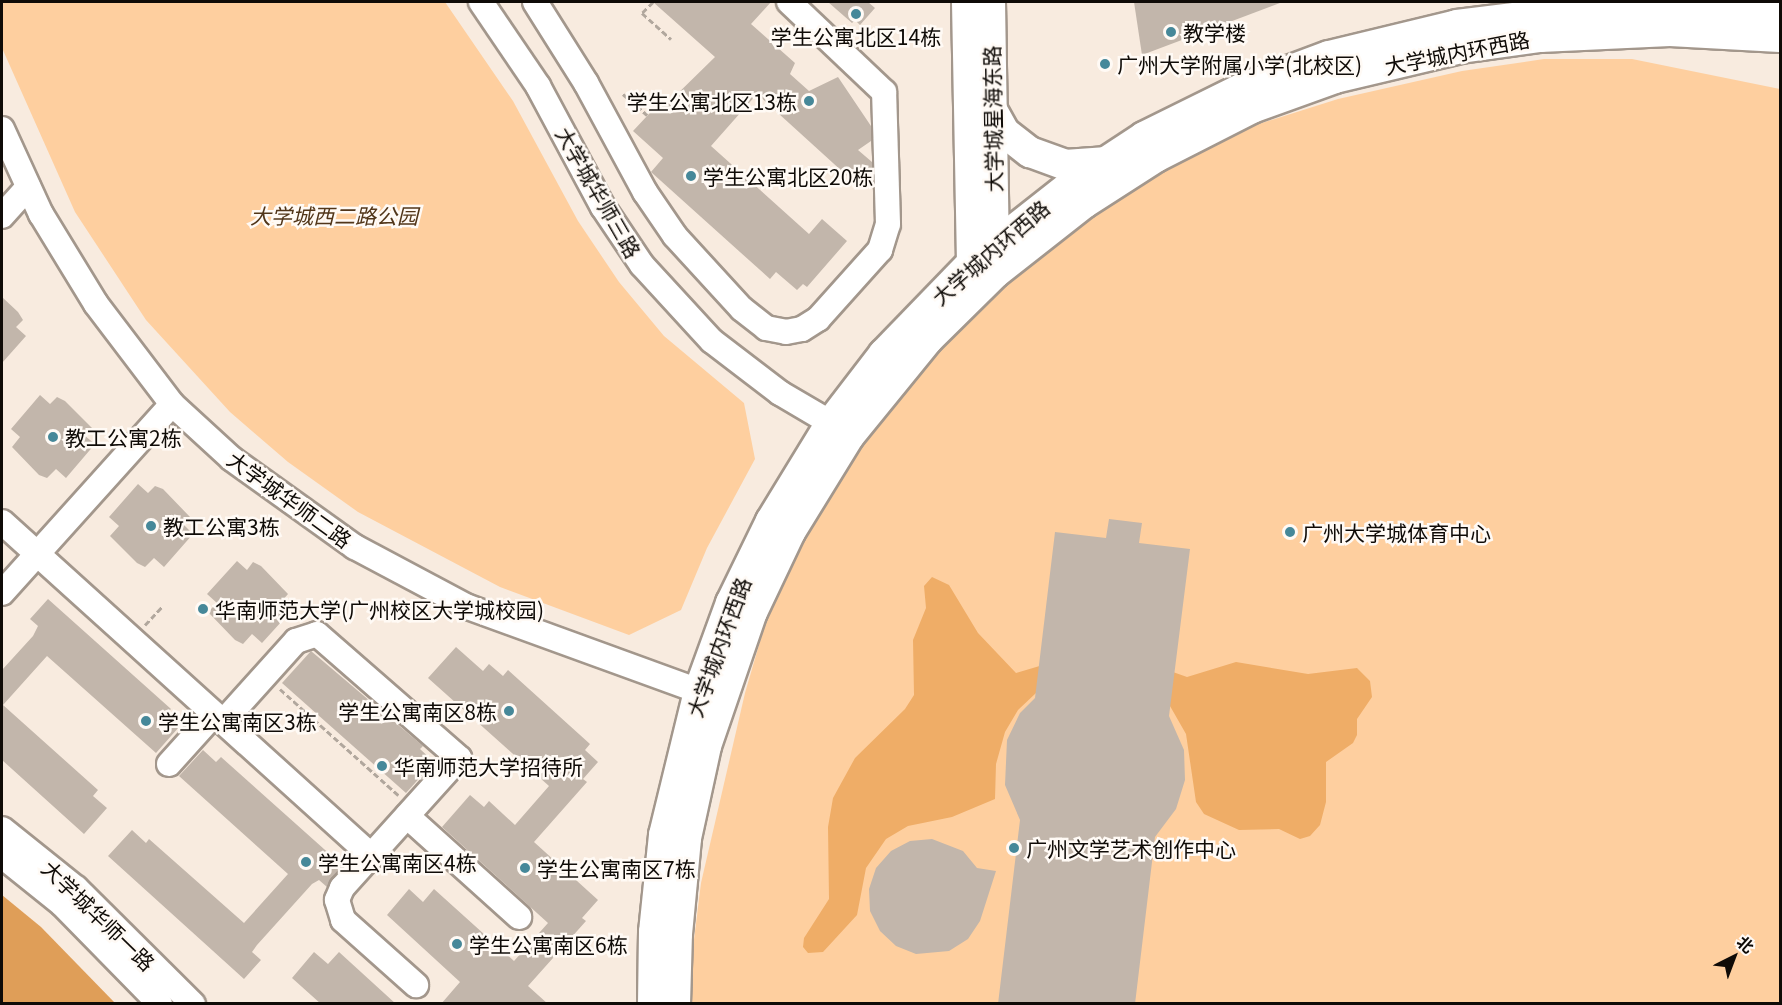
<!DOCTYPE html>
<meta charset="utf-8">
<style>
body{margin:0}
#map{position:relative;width:1782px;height:1005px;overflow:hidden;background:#f8ebdf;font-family:Georgia,"Noto Sans SC",serif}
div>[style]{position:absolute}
.green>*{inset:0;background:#fecf9f}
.forest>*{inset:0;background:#df9e58}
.water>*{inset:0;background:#efad67}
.building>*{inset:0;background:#c2b6ab}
.path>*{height:3px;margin-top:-1.5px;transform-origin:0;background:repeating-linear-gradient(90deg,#b1a79d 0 6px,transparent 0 9px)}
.roads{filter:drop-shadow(2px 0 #a3978c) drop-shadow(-2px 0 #a3978c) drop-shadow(0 2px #a3978c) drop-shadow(0 -2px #a3978c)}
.minor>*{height:24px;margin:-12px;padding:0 12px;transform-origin:12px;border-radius:12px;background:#fff}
.major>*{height:30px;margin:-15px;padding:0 15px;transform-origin:15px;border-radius:15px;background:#fff}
.dots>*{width:16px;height:16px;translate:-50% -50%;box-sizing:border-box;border:3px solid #fffaf5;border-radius:50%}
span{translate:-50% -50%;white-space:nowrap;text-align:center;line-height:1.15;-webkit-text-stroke:5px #fffaf5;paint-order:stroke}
.poi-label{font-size:21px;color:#0f0b07}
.left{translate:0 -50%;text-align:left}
.right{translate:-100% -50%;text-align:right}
.street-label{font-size:21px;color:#0f0b07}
.park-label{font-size:21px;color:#523619;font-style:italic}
.frame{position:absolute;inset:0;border:3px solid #0f0b07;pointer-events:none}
.north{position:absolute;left:1704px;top:927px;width:60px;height:60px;-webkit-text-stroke:4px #fffaf5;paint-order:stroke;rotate:42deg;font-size:16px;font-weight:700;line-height:24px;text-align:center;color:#0f0b07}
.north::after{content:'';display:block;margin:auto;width:21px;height:27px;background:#0f0b07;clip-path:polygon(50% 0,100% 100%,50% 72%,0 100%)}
</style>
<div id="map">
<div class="green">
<i style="clip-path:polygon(2px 2px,445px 2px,513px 101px,578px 221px,619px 282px,664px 336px,744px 403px,755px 459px,707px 548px,681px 610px,629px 635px,500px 587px,358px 512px,288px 462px,230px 412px,146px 320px,75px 212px,2px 48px)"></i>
<i style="clip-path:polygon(1544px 59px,1632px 59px,1780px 89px,1780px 1003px,686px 1004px,701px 883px,745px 693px,777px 583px,862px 429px,1017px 263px,1208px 140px,1338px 99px,1462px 71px)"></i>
<i style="clip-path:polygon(2px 869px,54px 912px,144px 1003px,134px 998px,52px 914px,2px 873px)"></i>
</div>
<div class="forest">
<i style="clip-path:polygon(2px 895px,41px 927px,115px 1003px,2px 1003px)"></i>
</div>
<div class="water">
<i style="clip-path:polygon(932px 577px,949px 585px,978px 633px,1016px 673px,1043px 665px,1156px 666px,1187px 677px,1236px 662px,1308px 674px,1357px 668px,1370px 681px,1372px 697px,1357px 719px,1357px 735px,1353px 743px,1326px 762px,1326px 802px,1320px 825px,1310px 836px,1300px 839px,1279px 829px,1239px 830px,1204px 814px,1196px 802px,1186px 734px,1170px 706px,1036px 693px,1018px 710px,1005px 732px,996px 764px,995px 799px,952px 817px,908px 826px,886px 839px,866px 868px,857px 915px,823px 952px,808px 953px,803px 947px,804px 938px,829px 899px,828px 827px,833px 798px,855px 758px,905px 709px,914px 695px,913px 640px,926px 608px,924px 586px)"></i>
</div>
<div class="building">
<i style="clip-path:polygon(653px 2px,771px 2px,751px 24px,795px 63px,790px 74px,809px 91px,838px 77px,871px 126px,871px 141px,858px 150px,872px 162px,872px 175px,864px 185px,858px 180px,855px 183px,757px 94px,711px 146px,809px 234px,822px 219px,847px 241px,807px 287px,803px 284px,797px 290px,776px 272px,770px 279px,651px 172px,663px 158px,633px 131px,662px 100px,667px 104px,715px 57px)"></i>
<i style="clip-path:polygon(828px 2px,868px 2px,875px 8px,860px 25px,855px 20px,852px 23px)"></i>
<i style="clip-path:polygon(1134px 2px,1280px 2px,1280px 3px,1142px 55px)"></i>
<i style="clip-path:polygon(2px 297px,18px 312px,23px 320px,16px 327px,26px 336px,2px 363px)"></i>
<i style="clip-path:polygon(40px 395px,50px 404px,57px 397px,65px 401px,92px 428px,85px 436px,95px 444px,66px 478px,56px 469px,47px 478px,39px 475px,12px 447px,20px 437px,11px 429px)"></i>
<i style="clip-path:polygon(138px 484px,148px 493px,155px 486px,163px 489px,190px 517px,184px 525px,193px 534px,164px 567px,154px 558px,145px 567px,137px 563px,110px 536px,119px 526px,109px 517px)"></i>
<i style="clip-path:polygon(1109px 519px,1142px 523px,1139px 543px,1190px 549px,1169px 716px,1184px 750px,1185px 780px,1176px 809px,1155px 837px,1135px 1004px,998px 1004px,1020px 820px,1005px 785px,1007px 740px,1020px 713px,1035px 698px,1055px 532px,1106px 538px)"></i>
<i style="clip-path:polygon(237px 561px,247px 570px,253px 562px,261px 566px,288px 594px,282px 601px,292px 610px,262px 643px,252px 634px,243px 644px,235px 640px,208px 612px,217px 603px,207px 594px)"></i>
<i style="clip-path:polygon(48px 599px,171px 709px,165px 715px,179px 727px,156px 753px,47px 656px,3px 705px,98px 790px,93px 796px,107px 808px,84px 834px,2px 760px,2px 670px,33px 636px,38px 626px,30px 619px)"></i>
<i style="clip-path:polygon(456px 647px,483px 671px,489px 664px,503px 676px,508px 670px,590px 744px,585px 750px,598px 762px,583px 779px,587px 782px,534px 842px,598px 900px,582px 918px,586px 921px,528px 986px,548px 1004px,441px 1004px,460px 982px,387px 915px,409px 889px,423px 902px,434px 889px,514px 961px,548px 923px,442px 827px,470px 795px,484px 807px,489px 801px,515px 825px,549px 786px,428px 678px)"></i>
<i style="clip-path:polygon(311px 651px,423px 746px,420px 749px,434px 762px,406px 793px,282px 683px)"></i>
<i style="clip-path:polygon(203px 750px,216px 762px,221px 757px,343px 866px,327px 887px,319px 880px,312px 884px,257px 945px,252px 952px,261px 960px,244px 979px,108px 856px,132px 830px,146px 843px,149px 839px,244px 923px,288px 874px,179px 776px)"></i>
<i style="clip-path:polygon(932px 839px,963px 851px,977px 868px,996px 871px,980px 921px,968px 939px,949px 951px,916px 954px,896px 946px,880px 931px,870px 911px,869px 889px,876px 868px,891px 851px,910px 841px)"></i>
<i style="clip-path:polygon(314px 952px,328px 964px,339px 952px,396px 1004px,321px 1004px,292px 978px)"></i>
</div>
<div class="path">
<i style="left:653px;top:2px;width:16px;rotate:135deg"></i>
<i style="left:642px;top:13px;width:39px;rotate:42deg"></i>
<i style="left:623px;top:94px;width:32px;rotate:41deg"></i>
<i style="left:145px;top:625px;width:25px;rotate:-47deg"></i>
<i style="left:280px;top:689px;width:159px;rotate:41.9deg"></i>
</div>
<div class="roads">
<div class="minor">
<i style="left:481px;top:2px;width:102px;rotate:55.8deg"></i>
<i style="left:538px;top:86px;width:137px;rotate:61.8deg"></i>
<i style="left:603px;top:207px;width:70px;rotate:56.1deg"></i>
<i style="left:642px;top:265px;width:103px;rotate:47.4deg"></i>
<i style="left:712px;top:341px;width:86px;rotate:37.4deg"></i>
<i style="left:780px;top:393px;width:59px;rotate:30.5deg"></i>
<i style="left:535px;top:2px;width:96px;rotate:57.8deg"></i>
<i style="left:586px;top:83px;width:124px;rotate:61.6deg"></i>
<i style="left:645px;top:192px;width:53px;rotate:55.7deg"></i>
<i style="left:675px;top:236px;width:99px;rotate:47.5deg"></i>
<i style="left:742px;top:309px;width:31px;rotate:38deg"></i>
<i style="left:766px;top:328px;width:20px;rotate:11deg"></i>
<i style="left:786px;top:332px;width:16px;rotate:-11deg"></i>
<i style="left:802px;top:329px;width:19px;rotate:-32deg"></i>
<i style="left:818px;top:319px;width:93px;rotate:-48.1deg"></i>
<i style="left:880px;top:250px;width:27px;rotate:-73deg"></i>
<i style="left:888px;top:224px;width:132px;rotate:-91.7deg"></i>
<i style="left:884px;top:92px;width:131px;rotate:-136.5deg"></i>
<i style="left:2px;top:129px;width:94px;rotate:65.4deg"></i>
<i style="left:41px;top:214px;width:105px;rotate:58.6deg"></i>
<i style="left:96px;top:304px;width:126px;rotate:52.8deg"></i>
<i style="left:172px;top:404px;width:81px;rotate:42.5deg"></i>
<i style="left:232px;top:459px;width:151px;rotate:35.6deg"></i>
<i style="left:355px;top:547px;width:128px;rotate:28deg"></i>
<i style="left:468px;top:607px;width:263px;rotate:20deg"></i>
<i style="left:2px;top:216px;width:39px;rotate:-48deg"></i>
<i style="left:2px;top:522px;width:498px;rotate:42.1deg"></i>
<i style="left:2px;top:593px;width:254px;rotate:-48deg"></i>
<i style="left:223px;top:722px;width:109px;rotate:-48deg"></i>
<i style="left:296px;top:641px;width:22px;rotate:-18deg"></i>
<i style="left:317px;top:634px;width:189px;rotate:41.1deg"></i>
<i style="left:459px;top:758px;width:175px;rotate:132deg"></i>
<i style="left:342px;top:888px;width:13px;rotate:113deg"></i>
<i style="left:337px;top:900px;width:21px;rotate:73deg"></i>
<i style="left:343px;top:920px;width:98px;rotate:41.7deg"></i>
<i style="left:169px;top:764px;width:67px;rotate:-48deg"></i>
<i style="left:407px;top:816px;width:151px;rotate:42deg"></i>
<i style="left:2px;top:829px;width:95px;rotate:38.6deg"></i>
<i style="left:76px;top:888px;width:165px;rotate:44.8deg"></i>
<i style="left:2px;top:856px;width:77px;rotate:38.7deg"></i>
<i style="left:62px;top:904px;width:140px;rotate:45.6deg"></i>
</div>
<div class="major">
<i style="left:967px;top:2px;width:261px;rotate:88.9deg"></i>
<i style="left:990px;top:2px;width:256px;rotate:89.1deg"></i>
<i style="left:992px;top:110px;width:25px;rotate:61deg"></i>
<i style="left:1004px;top:132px;width:33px;rotate:38deg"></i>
<i style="left:1030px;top:152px;width:37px;rotate:20deg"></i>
<i style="left:1065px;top:165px;width:39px;rotate:-4deg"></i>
<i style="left:653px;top:1004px;width:72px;rotate:-89.2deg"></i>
<i style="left:654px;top:932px;width:98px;rotate:-84.1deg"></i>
<i style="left:664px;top:835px;width:148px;rotate:-76.3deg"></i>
<i style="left:699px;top:691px;width:94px;rotate:-70deg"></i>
<i style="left:731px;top:603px;width:91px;rotate:-64deg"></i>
<i style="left:771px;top:521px;width:115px;rotate:-58.5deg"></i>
<i style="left:831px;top:423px;width:87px;rotate:-52.5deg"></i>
<i style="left:884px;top:354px;width:127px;rotate:-46deg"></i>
<i style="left:972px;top:263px;width:126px;rotate:-38.2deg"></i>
<i style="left:1071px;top:185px;width:87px;rotate:-33.3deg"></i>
<i style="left:1144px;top:137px;width:110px;rotate:-26.3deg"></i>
<i style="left:1243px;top:88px;width:92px;rotate:-20.4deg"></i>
<i style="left:1329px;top:56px;width:132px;rotate:-13.6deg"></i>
<i style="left:1457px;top:25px;width:82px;rotate:-7deg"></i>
<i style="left:1538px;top:15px;width:132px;rotate:-2.6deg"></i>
<i style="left:1670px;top:9px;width:110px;rotate:2.6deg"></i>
<i style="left:675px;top:1004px;width:70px;rotate:-88.4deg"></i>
<i style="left:677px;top:934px;width:96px;rotate:-84.6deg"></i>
<i style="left:686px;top:838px;width:94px;rotate:-77.7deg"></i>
<i style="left:706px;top:746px;width:142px;rotate:-71.1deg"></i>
<i style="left:752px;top:612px;width:89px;rotate:-64.6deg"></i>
<i style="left:790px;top:532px;width:113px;rotate:-58.4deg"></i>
<i style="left:849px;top:436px;width:125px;rotate:-50.8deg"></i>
<i style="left:928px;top:339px;width:94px;rotate:-44.6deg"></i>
<i style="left:995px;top:273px;width:113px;rotate:-38.2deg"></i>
<i style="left:1084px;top:203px;width:85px;rotate:-32.6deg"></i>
<i style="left:1156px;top:157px;width:108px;rotate:-27deg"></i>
<i style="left:1252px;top:108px;width:88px;rotate:-19.9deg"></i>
<i style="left:1335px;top:78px;width:130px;rotate:-13.4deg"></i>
<i style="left:1461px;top:48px;width:80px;rotate:-7.9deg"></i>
<i style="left:1540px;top:37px;width:130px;rotate:-2.6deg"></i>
<i style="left:1670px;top:31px;width:110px;rotate:3.1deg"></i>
</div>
</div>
<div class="dots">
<i style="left:856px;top:14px;background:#468899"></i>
<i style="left:1171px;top:32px;background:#468899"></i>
<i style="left:1105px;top:64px;background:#468899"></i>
<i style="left:809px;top:101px;background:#468899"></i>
<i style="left:691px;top:176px;background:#468899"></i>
<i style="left:53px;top:437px;background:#468899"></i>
<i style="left:151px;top:526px;background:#468899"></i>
<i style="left:1290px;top:532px;background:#468899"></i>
<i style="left:203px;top:609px;background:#468899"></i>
<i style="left:509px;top:711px;background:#468899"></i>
<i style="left:146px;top:721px;background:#468899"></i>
<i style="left:382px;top:766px;background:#468899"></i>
<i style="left:1014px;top:848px;background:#468899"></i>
<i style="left:306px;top:862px;background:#468899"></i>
<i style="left:525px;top:868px;background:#468899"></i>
<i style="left:457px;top:944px;background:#468899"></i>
</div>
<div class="poi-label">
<span class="left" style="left:1183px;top:32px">教学楼</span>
<span style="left:856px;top:36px">学生公寓北区14栋</span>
<span class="left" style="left:1117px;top:64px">广州大学附属小学(北校区)</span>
<span class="right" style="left:797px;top:101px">学生公寓北区13栋</span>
<span class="left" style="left:703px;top:176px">学生公寓北区20栋</span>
<span class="left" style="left:65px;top:437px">教工公寓2栋</span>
<span class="left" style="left:163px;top:526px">教工公寓3栋</span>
<span class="left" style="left:1302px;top:532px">广州大学城体育中心</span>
<span class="left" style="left:215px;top:609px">华南师范大学(广州校区大学城校园)</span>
<span class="right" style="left:497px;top:711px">学生公寓南区8栋</span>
<span class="left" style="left:158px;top:721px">学生公寓南区3栋</span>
<span class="left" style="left:394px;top:766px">华南师范大学招待所</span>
<span class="left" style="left:1026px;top:848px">广州文学艺术创作中心</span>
<span class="left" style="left:318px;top:862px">学生公寓南区4栋</span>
<span class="left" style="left:537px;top:868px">学生公寓南区7栋</span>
<span class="left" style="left:469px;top:944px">学生公寓南区6栋</span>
</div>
<div class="street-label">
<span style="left:1457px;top:52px;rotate:-11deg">大学城内环西路</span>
<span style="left:992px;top:119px;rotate:-91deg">大学城星海东路</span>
<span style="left:599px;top:192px;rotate:60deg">大学城华师三路</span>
<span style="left:990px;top:252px;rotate:-41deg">大学城内环西路</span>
<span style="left:290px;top:499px;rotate:36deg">大学城华师二路</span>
<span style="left:718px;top:647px;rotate:-70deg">大学城内环西路</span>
<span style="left:99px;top:915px;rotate:44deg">大学城华师一路</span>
</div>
<div class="park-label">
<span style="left:334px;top:215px">大学城西二路公园</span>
</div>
<div class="frame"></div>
<div class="north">北</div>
</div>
